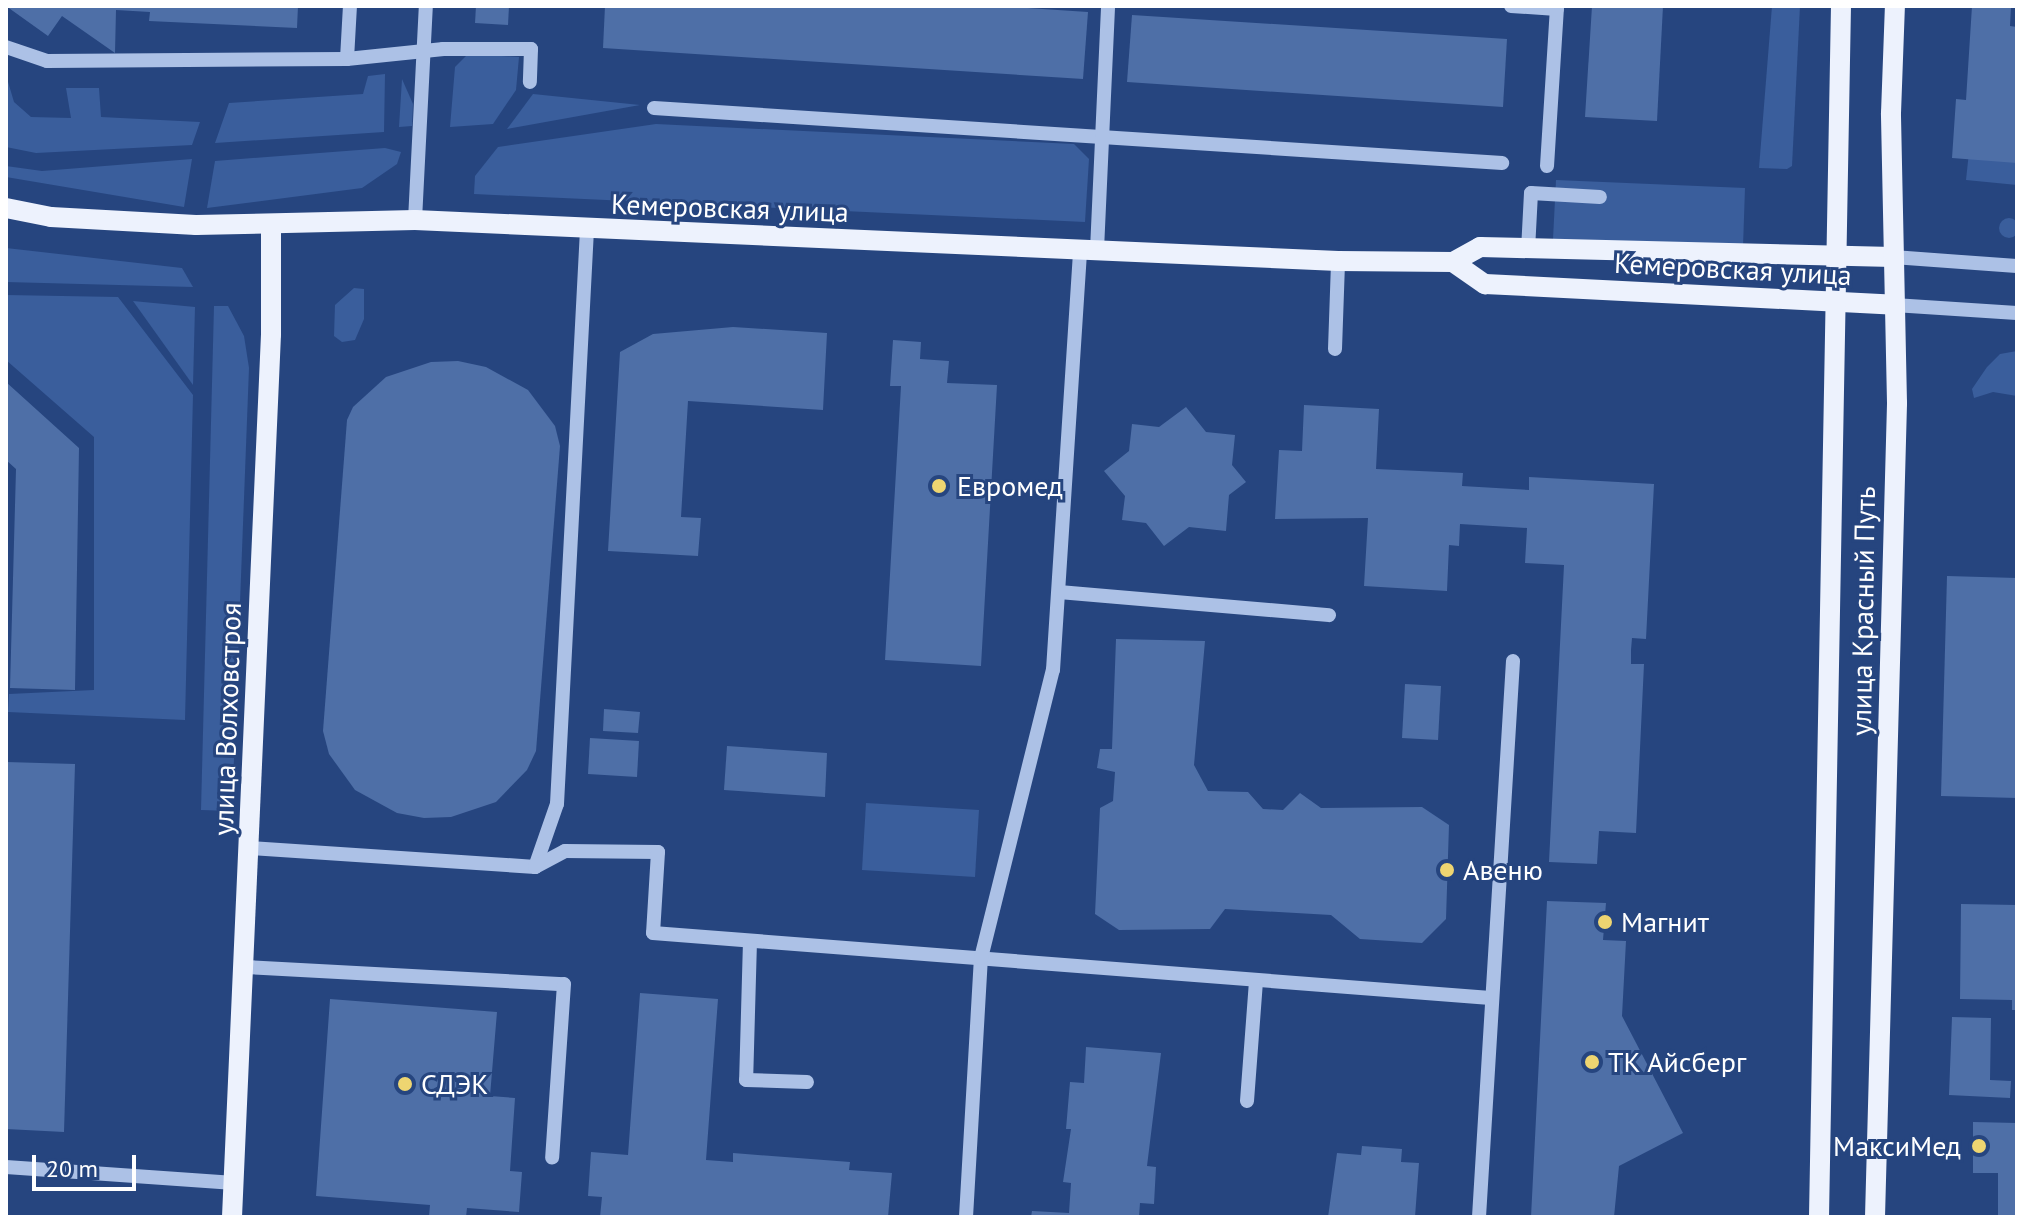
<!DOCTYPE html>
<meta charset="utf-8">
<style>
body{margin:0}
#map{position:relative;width:2023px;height:1223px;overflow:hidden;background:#26457f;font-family:"PT Sans",sans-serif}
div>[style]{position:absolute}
.green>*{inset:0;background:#3a5e9c}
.round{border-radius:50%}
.building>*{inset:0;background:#4e6fa7}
.minor>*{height:14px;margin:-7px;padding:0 7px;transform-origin:7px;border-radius:7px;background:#acc1e6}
.major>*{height:20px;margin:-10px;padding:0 10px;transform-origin:10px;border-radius:10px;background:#edf2fd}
.dots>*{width:22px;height:22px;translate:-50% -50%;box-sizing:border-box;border:4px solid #26457f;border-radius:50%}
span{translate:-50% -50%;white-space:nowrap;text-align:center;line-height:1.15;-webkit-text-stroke:6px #26457f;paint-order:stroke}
.street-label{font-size:28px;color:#fff}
.poi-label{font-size:28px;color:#fff}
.left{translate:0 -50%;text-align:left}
.right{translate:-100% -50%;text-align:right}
.frame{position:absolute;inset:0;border:8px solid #fff;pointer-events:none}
.scale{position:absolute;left:32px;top:1155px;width:104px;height:36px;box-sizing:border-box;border:4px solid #fff;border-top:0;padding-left:10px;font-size:24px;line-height:28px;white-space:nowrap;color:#fff;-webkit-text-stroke:6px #26457f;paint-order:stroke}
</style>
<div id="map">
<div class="green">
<i style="clip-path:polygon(1772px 6px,1800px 6px,1792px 166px,1787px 169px,1759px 168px)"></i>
<i style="clip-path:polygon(468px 54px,519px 57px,516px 90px,493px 124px,450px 127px,455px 67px)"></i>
<i style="clip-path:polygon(385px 74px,384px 132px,215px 143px,229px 103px,363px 94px,368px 76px)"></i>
<i style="clip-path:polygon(6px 75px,14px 102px,31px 117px,71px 118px,66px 88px,99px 88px,101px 117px,200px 122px,192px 145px,36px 153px,6px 147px)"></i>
<i style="clip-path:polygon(402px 79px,413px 104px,412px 126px,399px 127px)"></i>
<i style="clip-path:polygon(533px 94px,640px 105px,507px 129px)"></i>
<i style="clip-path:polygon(656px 124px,1074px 144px,1089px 159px,1085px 222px,474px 194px,475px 176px,498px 147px)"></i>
<i style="clip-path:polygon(385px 148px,401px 152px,397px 164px,362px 188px,207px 208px,215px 161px)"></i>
<i style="clip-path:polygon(1969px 152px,2017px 156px,2017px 185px,1966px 180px)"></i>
<i style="clip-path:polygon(192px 159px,184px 207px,6px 177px,6px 166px,42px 171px)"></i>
<i style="clip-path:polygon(1556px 180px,1745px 188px,1743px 247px,1553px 239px)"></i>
<i class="round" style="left:1999px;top:218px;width:20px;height:20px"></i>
<i style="clip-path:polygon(6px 248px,182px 268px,193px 287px,6px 282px)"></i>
<i style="clip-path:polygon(354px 288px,364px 289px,364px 319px,355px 340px,342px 342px,334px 336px,335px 305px)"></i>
<i style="clip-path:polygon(6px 295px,118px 297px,193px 395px,185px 720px,8px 712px,9px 694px,94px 690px,94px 437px,6px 360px)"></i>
<i style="clip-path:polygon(133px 301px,195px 307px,193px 385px)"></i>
<i style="clip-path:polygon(214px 306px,228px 306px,244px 336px,249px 368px,232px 811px,201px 810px)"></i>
<i style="clip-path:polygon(2017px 351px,2017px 396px,1993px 392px,1974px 398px,1972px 389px,1987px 367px,2000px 354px)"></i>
<i style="clip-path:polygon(866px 803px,979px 810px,975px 877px,862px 870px)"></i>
</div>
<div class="building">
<i style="clip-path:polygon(6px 6px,298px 6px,297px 28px,149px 21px,150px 12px,116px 10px,115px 53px,62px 16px,48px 36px)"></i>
<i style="clip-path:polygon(476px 6px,509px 6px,508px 25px,475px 23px)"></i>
<i style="clip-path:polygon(605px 6px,999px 6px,1088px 12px,1083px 79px,603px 48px)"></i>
<i style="clip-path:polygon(1592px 6px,1663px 6px,1657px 121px,1585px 117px)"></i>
<i style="clip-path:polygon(1972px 6px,2011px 6px,2010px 26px,2017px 27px,2017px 163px,1952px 158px,1956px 99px,1966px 100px)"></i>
<i style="clip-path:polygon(1132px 15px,1507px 39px,1503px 107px,1127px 82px)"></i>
<i style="clip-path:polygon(733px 327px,827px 333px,823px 410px,688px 401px,681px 517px,701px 518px,698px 556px,608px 551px,620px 352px,653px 334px)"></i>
<i style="clip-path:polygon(893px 340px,921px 342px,920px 359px,949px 361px,947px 383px,997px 385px,981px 666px,885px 660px,901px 386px,890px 386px)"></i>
<i style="clip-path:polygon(458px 361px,486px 367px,528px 390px,555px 426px,560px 446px,536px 751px,527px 770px,496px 802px,451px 817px,424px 818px,397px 813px,355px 790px,329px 754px,323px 731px,347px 420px,353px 407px,386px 377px,431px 362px)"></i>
<i style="clip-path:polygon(6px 382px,79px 448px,75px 690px,10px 688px,16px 469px,6px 460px)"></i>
<i style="clip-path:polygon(1304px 405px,1379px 409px,1376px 469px,1463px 473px,1462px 486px,1529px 490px,1529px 477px,1654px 484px,1646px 639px,1632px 638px,1631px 650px,1631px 664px,1644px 664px,1636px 833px,1599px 831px,1597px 864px,1549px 862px,1564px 565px,1525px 563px,1527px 528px,1460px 524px,1459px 546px,1449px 545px,1447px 591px,1364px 586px,1368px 518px,1275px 519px,1279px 450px,1302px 451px)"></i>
<i style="clip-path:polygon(1186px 407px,1206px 432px,1235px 435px,1232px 465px,1246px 482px,1229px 495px,1226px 531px,1189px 527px,1164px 546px,1146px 523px,1122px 520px,1125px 496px,1104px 471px,1129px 451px,1132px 424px,1159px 427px)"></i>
<i style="clip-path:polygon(1947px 576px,2017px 578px,2017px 798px,1941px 796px)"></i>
<i style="clip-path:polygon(1116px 639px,1205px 641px,1194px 765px,1208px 791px,1248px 792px,1263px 809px,1283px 810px,1300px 793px,1321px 808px,1422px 807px,1449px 825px,1446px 919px,1422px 943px,1360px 939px,1331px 915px,1225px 909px,1210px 929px,1119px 930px,1095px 914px,1100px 808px,1113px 801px,1115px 772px,1097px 768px,1100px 749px,1112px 749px)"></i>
<i style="clip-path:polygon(1405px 684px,1441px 686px,1438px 740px,1402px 738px)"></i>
<i style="clip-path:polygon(604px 709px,640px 712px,638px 733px,603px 731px)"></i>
<i style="clip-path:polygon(590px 738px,639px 741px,637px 777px,588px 774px)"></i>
<i style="clip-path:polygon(727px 746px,827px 753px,825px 797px,724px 790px)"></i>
<i style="clip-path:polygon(6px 762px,75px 764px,64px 1132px,6px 1129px)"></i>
<i style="clip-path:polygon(1547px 901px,1606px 903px,1603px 940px,1626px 941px,1622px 1016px,1683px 1133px,1619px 1166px,1614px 1217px,1531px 1217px)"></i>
<i style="clip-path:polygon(1961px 904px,2017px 905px,2017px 1010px,2012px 1010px,2012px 1000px,1960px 999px)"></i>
<i style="clip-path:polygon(640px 993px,718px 999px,706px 1160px,733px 1162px,733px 1153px,850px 1162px,849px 1170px,892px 1173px,888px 1217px,600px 1217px,602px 1197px,588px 1196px,591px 1152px,628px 1155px)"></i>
<i style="clip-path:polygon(330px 999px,497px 1012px,490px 1096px,515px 1098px,510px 1171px,522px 1172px,519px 1212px,467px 1208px,466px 1217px,429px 1217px,430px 1205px,316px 1196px)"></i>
<i style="clip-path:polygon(1952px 1017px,1991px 1018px,1990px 1080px,2011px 1081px,2010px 1098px,1949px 1095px)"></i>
<i style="clip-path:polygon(1086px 1047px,1161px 1053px,1147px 1166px,1156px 1167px,1154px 1204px,1140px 1203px,1139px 1217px,1031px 1217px,1032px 1211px,1069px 1213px,1071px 1183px,1063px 1182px,1071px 1129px,1066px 1129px,1070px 1082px,1084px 1083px)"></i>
<i style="clip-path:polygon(1973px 1122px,2017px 1123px,2017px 1217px,1998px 1217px,1998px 1173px,1973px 1173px)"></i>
<i style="clip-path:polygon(1362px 1146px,1402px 1149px,1401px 1162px,1419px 1163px,1415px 1217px,1328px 1217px,1337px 1153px,1361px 1155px)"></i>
</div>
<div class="minor">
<i style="left:1511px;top:6px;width:46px;rotate:3.7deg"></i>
<i style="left:6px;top:47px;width:43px;rotate:18.9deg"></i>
<i style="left:47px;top:61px;width:300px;rotate:-0.4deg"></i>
<i style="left:347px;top:59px;width:97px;rotate:-5.9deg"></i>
<i style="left:443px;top:49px;width:88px"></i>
<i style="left:531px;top:49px;width:33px;rotate:92deg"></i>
<i style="left:347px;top:59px;width:53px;rotate:-86.8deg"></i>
<i style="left:654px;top:108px;width:850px;rotate:3.71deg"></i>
<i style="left:1547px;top:166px;width:160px;rotate:-86.4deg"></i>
<i style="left:415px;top:220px;width:214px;rotate:-87.1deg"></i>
<i style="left:1097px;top:250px;width:244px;rotate:-87.4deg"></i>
<i style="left:1528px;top:250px;width:57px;rotate:-87deg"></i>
<i style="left:1531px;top:193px;width:69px;rotate:3.3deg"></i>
<i style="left:1893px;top:257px;width:124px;rotate:4.2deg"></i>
<i style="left:1894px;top:305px;width:123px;rotate:3.7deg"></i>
<i style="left:1335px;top:349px;width:88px;rotate:-88deg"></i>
<i style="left:1059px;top:592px;width:271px;rotate:4.9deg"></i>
<i style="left:250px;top:848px;width:286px;rotate:3.8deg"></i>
<i style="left:535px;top:867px;width:67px;rotate:-70.8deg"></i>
<i style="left:557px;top:804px;width:575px;rotate:-87.01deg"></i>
<i style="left:535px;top:867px;width:34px;rotate:-28deg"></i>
<i style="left:565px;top:851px;width:93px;rotate:0.6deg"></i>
<i style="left:658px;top:852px;width:81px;rotate:93.5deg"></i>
<i style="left:653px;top:933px;width:840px;rotate:4.44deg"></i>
<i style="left:750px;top:941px;width:139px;rotate:91.6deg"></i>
<i style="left:746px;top:1080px;width:61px;rotate:1.9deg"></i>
<i style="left:245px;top:967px;width:319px;rotate:3.1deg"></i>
<i style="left:564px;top:984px;width:174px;rotate:93.9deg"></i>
<i style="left:1247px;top:1101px;width:121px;rotate:-85.7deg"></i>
<i style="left:6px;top:1167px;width:229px;rotate:4deg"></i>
<i style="left:966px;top:1217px;width:259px;rotate:-86.7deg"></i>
<i style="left:981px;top:958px;width:297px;rotate:-76deg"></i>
<i style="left:1053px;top:670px;width:421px;rotate:-86.3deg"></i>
<i style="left:1479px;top:1217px;width:557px;rotate:-86.5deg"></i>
</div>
<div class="major">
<i style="left:6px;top:208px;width:46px;rotate:11.3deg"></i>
<i style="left:51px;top:217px;width:145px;rotate:3.2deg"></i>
<i style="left:196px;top:225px;width:219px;rotate:-1.3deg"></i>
<i style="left:415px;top:220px;width:924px;rotate:2.54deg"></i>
<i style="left:1338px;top:261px;width:115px;rotate:0.5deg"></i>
<i style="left:1453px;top:262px;width:31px;rotate:-29deg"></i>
<i style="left:1480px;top:247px;width:413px;rotate:1.4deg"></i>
<i style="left:1453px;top:262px;width:39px;rotate:35deg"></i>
<i style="left:1485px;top:284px;width:410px;rotate:2.9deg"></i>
<i style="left:232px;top:1217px;width:884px;rotate:-87.47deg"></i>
<i style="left:271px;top:334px;width:110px;rotate:-90deg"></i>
<i style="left:1819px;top:1217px;width:1211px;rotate:-88.96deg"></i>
<i style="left:1875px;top:1217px;width:814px;rotate:-88.45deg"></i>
<i style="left:1897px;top:403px;width:290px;rotate:-91.2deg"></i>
<i style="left:1891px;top:113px;width:107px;rotate:-87.9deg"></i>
</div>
<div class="dots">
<i style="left:939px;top:486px;background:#eed571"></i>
<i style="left:1447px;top:870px;background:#eed571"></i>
<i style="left:1605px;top:922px;background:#eed571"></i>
<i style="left:1592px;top:1062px;background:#eed571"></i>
<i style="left:405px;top:1084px;background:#eed571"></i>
<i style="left:1979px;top:1146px;background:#eed571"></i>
</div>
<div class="street-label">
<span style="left:730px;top:208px;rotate:2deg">Кемеровская улица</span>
<span style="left:1733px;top:269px;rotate:3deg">Кемеровская улица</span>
<span style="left:1863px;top:611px;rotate:-89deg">улица Красный Путь</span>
<span style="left:227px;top:719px;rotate:-88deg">улица Волховстроя</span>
</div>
<div class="poi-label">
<span class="left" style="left:957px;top:486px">Евромед</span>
<span class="left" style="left:1463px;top:870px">Авеню</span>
<span class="left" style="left:1621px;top:922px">Магнит</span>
<span class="left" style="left:1608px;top:1062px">ТК Айсберг</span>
<span class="left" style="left:421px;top:1084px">СДЭК</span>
<span class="right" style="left:1961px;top:1146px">МаксиМед</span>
</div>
<div class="frame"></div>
<div class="scale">20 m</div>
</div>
